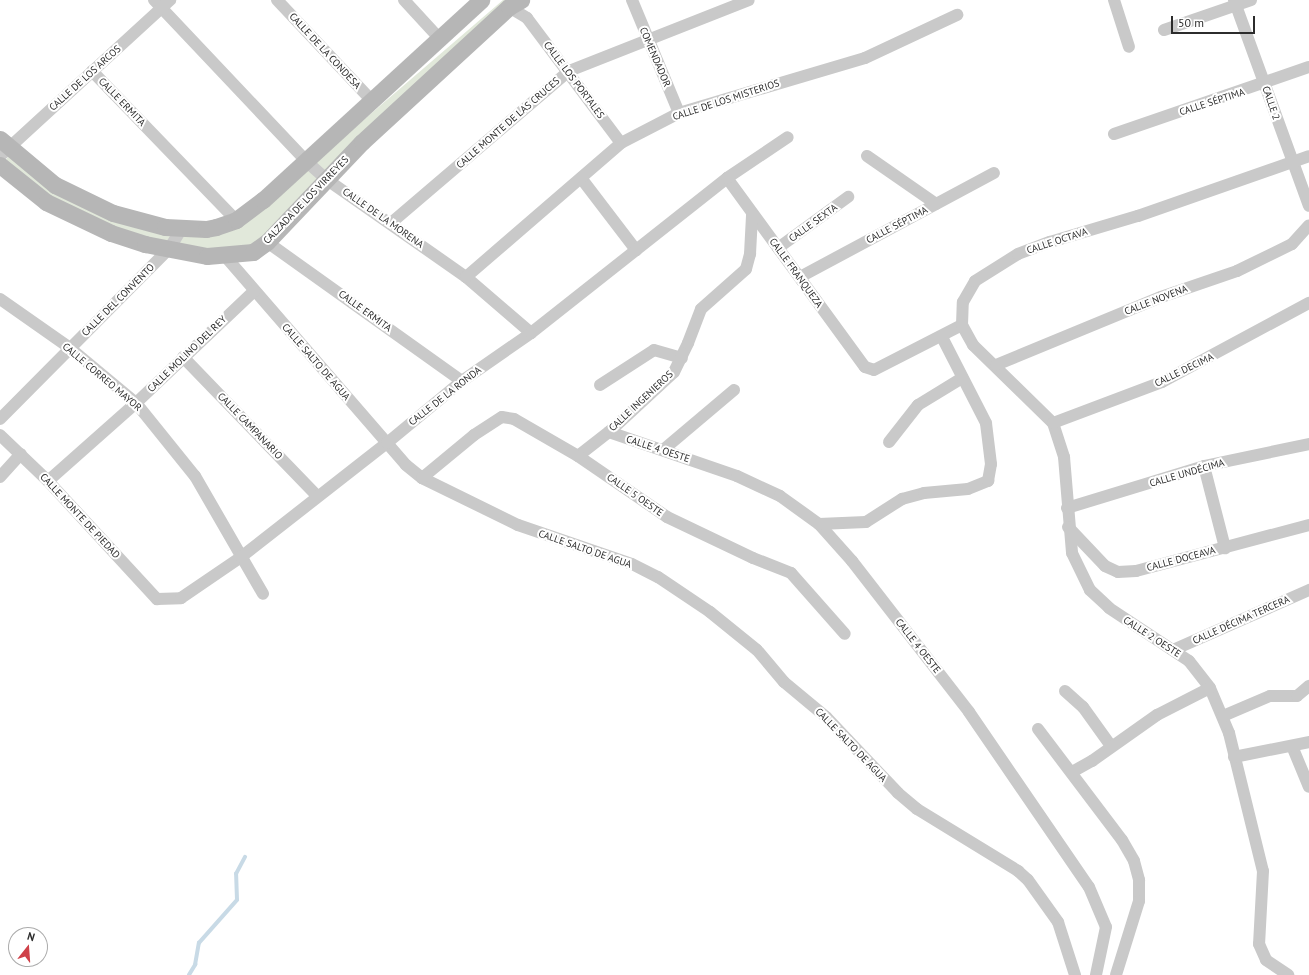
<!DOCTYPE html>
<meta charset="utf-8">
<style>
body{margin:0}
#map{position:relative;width:1309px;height:975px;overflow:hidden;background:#fff;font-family:"PT Sans",sans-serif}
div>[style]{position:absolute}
.green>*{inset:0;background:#e1e8da}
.stream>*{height:3.5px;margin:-1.75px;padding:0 1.75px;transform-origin:1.75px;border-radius:1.75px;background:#c8dae6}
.street>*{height:12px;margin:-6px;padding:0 6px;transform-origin:6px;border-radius:6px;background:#c9c9c9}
.secondary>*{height:17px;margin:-8.5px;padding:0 8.5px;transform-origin:8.5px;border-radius:8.5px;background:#b6b6b6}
span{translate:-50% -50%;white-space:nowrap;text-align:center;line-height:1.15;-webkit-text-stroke:4px #fff;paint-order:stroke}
.street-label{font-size:10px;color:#2c2c2c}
.north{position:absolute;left:8px;top:927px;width:40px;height:40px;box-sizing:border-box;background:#fff;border:1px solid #ababab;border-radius:50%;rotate:17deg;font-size:11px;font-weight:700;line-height:16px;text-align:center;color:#2c2c2c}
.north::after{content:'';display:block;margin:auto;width:14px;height:18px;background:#cf4149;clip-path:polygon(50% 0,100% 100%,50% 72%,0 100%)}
.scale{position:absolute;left:1171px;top:16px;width:84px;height:18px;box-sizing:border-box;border:2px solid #2c2c2c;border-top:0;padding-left:5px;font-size:12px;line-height:14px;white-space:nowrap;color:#2c2c2c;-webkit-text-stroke:3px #fff;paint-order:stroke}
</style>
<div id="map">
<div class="green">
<i style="clip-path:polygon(503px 0,525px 0,332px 175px,263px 255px,130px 244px,1px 167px,12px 151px,56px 186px,170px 230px,245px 222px)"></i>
</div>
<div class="stream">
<i style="left:189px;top:975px;width:12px;rotate:-59deg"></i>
<i style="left:195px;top:965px;width:22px;rotate:-80deg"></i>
<i style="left:199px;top:943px;width:57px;rotate:-48.5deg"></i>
<i style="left:237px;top:900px;width:26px;rotate:-92deg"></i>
<i style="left:236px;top:874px;width:19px;rotate:-62deg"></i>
</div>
<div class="street">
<i style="left:154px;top:0;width:221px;rotate:46.6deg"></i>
<i style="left:306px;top:161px;width:27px;rotate:42deg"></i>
<i style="left:326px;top:179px;width:171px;rotate:35deg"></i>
<i style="left:466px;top:277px;width:86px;rotate:40.7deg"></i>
<i style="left:277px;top:0;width:140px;rotate:46.7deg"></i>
<i style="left:404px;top:0;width:52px;rotate:47.4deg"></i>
<i style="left:632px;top:0;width:122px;rotate:67.4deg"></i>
<i style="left:1114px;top:0;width:49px;rotate:72.3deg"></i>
<i style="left:1234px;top:0;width:219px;rotate:70deg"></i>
<i style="left:509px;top:7px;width:21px;rotate:31deg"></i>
<i style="left:527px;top:18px;width:156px;rotate:53.1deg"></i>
<i style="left:1164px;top:30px;width:92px;rotate:-19deg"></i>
<i style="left:92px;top:71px;width:207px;rotate:46deg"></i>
<i style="left:1114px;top:134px;width:206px;rotate:-19deg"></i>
<i style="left:0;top:156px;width:231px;rotate:-42.5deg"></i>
<i style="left:867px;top:156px;width:84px;rotate:34.8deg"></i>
<i style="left:581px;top:178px;width:91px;rotate:52.6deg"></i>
<i style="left:727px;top:178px;width:234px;rotate:53.9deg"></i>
<i style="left:865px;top:367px;width:9px;rotate:18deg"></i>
<i style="left:874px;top:370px;width:99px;rotate:-27.1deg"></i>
<i style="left:962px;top:325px;width:23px;rotate:-88deg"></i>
<i style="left:963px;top:302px;width:24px;rotate:-60deg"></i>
<i style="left:975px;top:281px;width:51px;rotate:-32.1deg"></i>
<i style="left:1018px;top:254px;width:34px;rotate:-21deg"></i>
<i style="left:1050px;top:242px;width:92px;rotate:-16.5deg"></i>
<i style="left:1138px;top:216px;width:181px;rotate:-19.3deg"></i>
<i style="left:391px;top:223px;width:234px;rotate:-40.5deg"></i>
<i style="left:569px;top:71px;width:193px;rotate:-21.5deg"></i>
<i style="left:267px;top:242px;width:239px;rotate:35.5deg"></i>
<i style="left:778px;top:248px;width:87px;rotate:-36.1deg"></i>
<i style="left:225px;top:256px;width:276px;rotate:49.1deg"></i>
<i style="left:406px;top:465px;width:21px;rotate:39deg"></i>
<i style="left:422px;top:478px;width:107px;rotate:26.1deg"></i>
<i style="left:518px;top:525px;width:120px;rotate:18.9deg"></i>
<i style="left:632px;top:564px;width:29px;rotate:27deg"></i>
<i style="left:658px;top:577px;width:63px;rotate:33.9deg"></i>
<i style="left:710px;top:612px;width:60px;rotate:39deg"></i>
<i style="left:757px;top:650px;width:42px;rotate:49.8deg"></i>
<i style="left:784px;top:682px;width:55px;rotate:39.8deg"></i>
<i style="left:826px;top:717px;width:105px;rotate:46.5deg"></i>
<i style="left:898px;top:793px;width:25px;rotate:40deg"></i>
<i style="left:917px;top:809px;width:119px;rotate:31.5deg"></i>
<i style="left:1018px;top:871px;width:13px;rotate:42deg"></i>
<i style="left:1028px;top:880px;width:52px;rotate:54.5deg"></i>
<i style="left:1058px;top:922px;width:56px;rotate:72.2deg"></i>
<i style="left:466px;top:277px;width:205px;rotate:-40.8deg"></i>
<i style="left:621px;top:143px;width:65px;rotate:-27.3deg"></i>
<i style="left:679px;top:113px;width:194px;rotate:-16.5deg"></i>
<i style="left:865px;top:58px;width:102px;rotate:-25.1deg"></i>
<i style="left:800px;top:277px;width:220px;rotate:-28.2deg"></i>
<i style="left:0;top:299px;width:85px;rotate:35deg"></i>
<i style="left:70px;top:348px;width:86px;rotate:39.8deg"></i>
<i style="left:136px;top:403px;width:94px;rotate:51.1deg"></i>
<i style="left:195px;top:476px;width:136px;rotate:60deg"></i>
<i style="left:962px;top:325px;width:23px;rotate:61deg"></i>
<i style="left:973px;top:345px;width:112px;rotate:44.3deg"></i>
<i style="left:1053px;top:423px;width:36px;rotate:72deg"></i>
<i style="left:1064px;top:457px;width:96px;rotate:85.2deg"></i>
<i style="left:1072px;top:553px;width:41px;rotate:64.1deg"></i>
<i style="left:1090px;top:590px;width:26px;rotate:43deg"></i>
<i style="left:1109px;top:608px;width:96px;rotate:33.5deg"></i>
<i style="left:1189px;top:661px;width:34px;rotate:52deg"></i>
<i style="left:1210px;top:688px;width:49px;rotate:67.1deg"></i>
<i style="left:1229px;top:733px;width:142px;rotate:76.2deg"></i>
<i style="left:1263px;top:871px;width:73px;rotate:93.1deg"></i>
<i style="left:1259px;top:944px;width:17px;rotate:66deg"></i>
<i style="left:1266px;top:960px;width:27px;rotate:34deg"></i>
<i style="left:183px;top:357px;width:193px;rotate:46deg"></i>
<i style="left:996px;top:365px;width:178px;rotate:-22.4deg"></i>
<i style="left:1161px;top:297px;width:80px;rotate:-18.9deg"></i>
<i style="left:1237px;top:271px;width:61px;rotate:-26.1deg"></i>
<i style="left:1292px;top:244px;width:25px;rotate:-48deg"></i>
<i style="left:600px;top:385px;width:64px;rotate:-32.9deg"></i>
<i style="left:654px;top:350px;width:29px;rotate:16deg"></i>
<i style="left:0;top:419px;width:240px;rotate:-45.2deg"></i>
<i style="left:169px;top:249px;width:25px;rotate:-58deg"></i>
<i style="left:1053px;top:423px;width:116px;rotate:-20.6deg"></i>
<i style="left:1162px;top:382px;width:167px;rotate:-28.3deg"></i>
<i style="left:609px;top:432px;width:135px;rotate:19deg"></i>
<i style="left:737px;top:476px;width:47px;rotate:24.9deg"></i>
<i style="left:780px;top:496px;width:48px;rotate:35.7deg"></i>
<i style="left:819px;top:524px;width:50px;rotate:48.3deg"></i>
<i style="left:852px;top:561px;width:191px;rotate:52.2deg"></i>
<i style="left:969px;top:712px;width:212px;rotate:55.6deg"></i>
<i style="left:1089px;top:887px;width:43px;rotate:67deg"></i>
<i style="left:1106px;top:927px;width:49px;rotate:101.8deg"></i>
<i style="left:0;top:435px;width:66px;rotate:43.8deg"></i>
<i style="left:48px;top:481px;width:161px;rotate:47.3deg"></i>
<i style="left:157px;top:599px;width:24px;rotate:-2deg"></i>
<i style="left:181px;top:598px;width:73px;rotate:-34.3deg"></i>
<i style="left:241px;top:557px;width:185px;rotate:-38deg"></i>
<i style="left:387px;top:443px;width:97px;rotate:-39.6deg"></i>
<i style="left:462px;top:381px;width:84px;rotate:-34.8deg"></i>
<i style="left:531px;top:333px;width:250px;rotate:-38.3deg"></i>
<i style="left:727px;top:178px;width:73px;rotate:-33.9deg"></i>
<i style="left:889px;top:442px;width:47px;rotate:-51.9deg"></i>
<i style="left:918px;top:405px;width:52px;rotate:-31.5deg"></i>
<i style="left:663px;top:450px;width:93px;rotate:-40.2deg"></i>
<i style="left:578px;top:456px;width:39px;rotate:-38deg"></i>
<i style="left:609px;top:432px;width:88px;rotate:-42.7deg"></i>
<i style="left:674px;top:372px;width:32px;rotate:-64deg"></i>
<i style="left:688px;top:343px;width:36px;rotate:-69deg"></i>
<i style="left:701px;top:309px;width:60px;rotate:-41.6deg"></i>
<i style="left:746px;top:269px;width:16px;rotate:-75deg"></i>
<i style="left:750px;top:254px;width:39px;rotate:-87deg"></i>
<i style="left:1204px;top:466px;width:85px;rotate:75.6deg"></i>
<i style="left:0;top:477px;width:31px;rotate:-48deg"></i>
<i style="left:422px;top:478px;width:67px;rotate:-39.6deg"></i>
<i style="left:474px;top:435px;width:33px;rotate:-33deg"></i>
<i style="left:502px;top:417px;width:12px;rotate:9deg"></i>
<i style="left:514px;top:419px;width:74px;rotate:30deg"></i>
<i style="left:578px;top:456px;width:108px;rotate:34.4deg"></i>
<i style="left:667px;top:517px;width:95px;rotate:25.5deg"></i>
<i style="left:753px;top:558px;width:41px;rotate:21.5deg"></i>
<i style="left:791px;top:573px;width:81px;rotate:48.5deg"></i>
<i style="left:48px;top:481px;width:118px;rotate:-41.6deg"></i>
<i style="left:136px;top:403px;width:163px;rotate:-43.5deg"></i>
<i style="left:1067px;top:508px;width:143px;rotate:-17deg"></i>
<i style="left:1204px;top:466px;width:107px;rotate:-11.8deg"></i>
<i style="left:819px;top:524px;width:47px;rotate:-2.4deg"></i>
<i style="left:866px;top:522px;width:43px;rotate:-32.6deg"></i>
<i style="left:902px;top:499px;width:23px;rotate:-15deg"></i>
<i style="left:924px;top:493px;width:44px;rotate:-5.2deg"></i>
<i style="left:968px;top:489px;width:22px;rotate:-22deg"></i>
<i style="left:988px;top:481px;width:17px;rotate:-80deg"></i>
<i style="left:991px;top:464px;width:41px;rotate:-97deg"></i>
<i style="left:986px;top:423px;width:97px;rotate:-117.1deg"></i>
<i style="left:1068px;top:527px;width:54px;rotate:46.5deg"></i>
<i style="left:1105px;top:566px;width:14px;rotate:25deg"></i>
<i style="left:1118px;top:572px;width:18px;rotate:-3deg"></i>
<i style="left:1136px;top:571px;width:179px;rotate:-14.9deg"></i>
<i style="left:1173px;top:650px;width:149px;rotate:-23.8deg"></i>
<i style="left:1065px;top:691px;width:24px;rotate:42deg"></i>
<i style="left:1083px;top:707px;width:48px;rotate:54.3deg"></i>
<i style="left:1223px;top:716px;width:51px;rotate:-23.1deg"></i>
<i style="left:1270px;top:696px;width:27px"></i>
<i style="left:1297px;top:696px;width:16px;rotate:-40deg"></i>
<i style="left:1038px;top:729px;width:139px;rotate:52.9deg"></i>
<i style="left:1122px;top:840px;width:24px;rotate:60deg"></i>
<i style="left:1134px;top:861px;width:20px;rotate:75deg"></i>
<i style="left:1139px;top:880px;width:21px;rotate:90deg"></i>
<i style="left:1139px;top:901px;width:77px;rotate:107.3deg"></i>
<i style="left:1292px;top:746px;width:44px;rotate:67.5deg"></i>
<i style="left:1234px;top:757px;width:76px;rotate:-11.3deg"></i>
<i style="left:1072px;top:772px;width:23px;rotate:-29deg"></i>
<i style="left:1092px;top:761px;width:80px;rotate:-35.3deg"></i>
<i style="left:1157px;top:715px;width:59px;rotate:-27deg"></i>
</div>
<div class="secondary">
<i style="left:0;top:139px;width:72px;rotate:39.9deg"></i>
<i style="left:55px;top:185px;width:64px;rotate:25.8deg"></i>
<i style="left:113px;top:213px;width:54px;rotate:15.1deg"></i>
<i style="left:165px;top:227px;width:41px;rotate:2.8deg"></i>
<i style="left:206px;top:229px;width:10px;rotate:-11deg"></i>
<i style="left:216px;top:227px;width:21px;rotate:-19deg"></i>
<i style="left:236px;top:220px;width:34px;rotate:-37deg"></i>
<i style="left:263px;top:200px;width:296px;rotate:-42.5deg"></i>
<i style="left:0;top:165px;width:59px;rotate:38.8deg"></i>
<i style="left:46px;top:202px;width:72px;rotate:25.5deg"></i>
<i style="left:111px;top:233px;width:36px;rotate:18deg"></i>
<i style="left:145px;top:244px;width:63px;rotate:11deg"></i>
<i style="left:207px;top:256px;width:46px;rotate:-5deg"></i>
<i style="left:253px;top:252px;width:17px;rotate:-36deg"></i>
<i style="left:267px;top:242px;width:138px;rotate:-46.5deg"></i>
<i style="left:362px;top:142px;width:200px;rotate:-42.6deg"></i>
<i style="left:509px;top:7px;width:14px;rotate:-30deg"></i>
</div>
<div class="street-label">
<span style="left:325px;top:51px;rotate:47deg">CALLE DE LA CONDESA</span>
<span style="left:655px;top:57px;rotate:67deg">COMENDADOR</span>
<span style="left:85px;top:78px;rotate:-42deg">CALLE DE LOS ARCOS</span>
<span style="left:574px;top:80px;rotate:53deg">CALLE LOS PORTALES</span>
<span style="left:726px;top:100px;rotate:-18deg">CALLE DE LOS MISTERIOS</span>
<span style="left:122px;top:102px;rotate:46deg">CALLE ERMITA</span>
<span style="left:1212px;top:102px;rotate:-18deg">CALLE SÉPTIMA</span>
<span style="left:1271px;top:103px;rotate:71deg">CALLE 2</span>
<span style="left:508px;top:123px;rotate:-41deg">CALLE MONTE DE LAS CRUCES</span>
<span style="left:306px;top:200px;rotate:-46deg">CALZADA DE LOS VIRREYES</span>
<span style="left:383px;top:218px;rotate:35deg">CALLE DE LA MORENA</span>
<span style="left:813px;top:223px;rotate:-36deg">CALLE SEXTA</span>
<span style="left:897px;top:225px;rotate:-28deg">CALLE SÉPTIMA</span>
<span style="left:1057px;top:241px;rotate:-18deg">CALLE OCTAVA</span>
<span style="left:796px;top:273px;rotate:54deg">CALLE FRANQUEZA</span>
<span style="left:118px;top:300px;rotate:-45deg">CALLE DEL CONVENTO</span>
<span style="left:1156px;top:300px;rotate:-21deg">CALLE NOVENA</span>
<span style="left:365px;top:311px;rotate:36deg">CALLE ERMITA</span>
<span style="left:187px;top:354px;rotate:-44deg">CALLE MOLINO DEL REY</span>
<span style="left:316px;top:362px;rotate:49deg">CALLE SALTO DE AGUA</span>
<span style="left:1184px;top:370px;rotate:-26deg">CALLE DECIMA</span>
<span style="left:102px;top:377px;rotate:40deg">CALLE CORREO MAYOR</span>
<span style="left:445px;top:396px;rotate:-38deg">CALLE DE LA RONDA</span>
<span style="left:641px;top:401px;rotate:-43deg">CALLE INGENIEROS</span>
<span style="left:250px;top:426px;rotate:46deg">CALLE CAMPANARIO</span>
<span style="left:658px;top:449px;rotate:18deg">CALLE 4 OESTE</span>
<span style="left:1187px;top:473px;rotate:-16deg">CALLE UNDÉCIMA</span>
<span style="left:635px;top:495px;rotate:35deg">CALLE 5 OESTE</span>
<span style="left:80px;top:516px;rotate:47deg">CALLE MONTE DE PIEDAD</span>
<span style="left:585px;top:549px;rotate:19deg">CALLE SALTO DE AGUA</span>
<span style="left:1181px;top:559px;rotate:-15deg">CALLE DOCEAVA</span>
<span style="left:1241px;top:620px;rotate:-24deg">CALLE DÉCIMA TERCERA</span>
<span style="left:1152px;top:637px;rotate:33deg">CALLE 2 OESTE</span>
<span style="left:918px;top:646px;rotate:52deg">CALLE 4 OESTE</span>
<span style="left:851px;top:745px;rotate:46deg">CALLE SALTO DE AGUA</span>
</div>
<div class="north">N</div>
<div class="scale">50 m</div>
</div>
